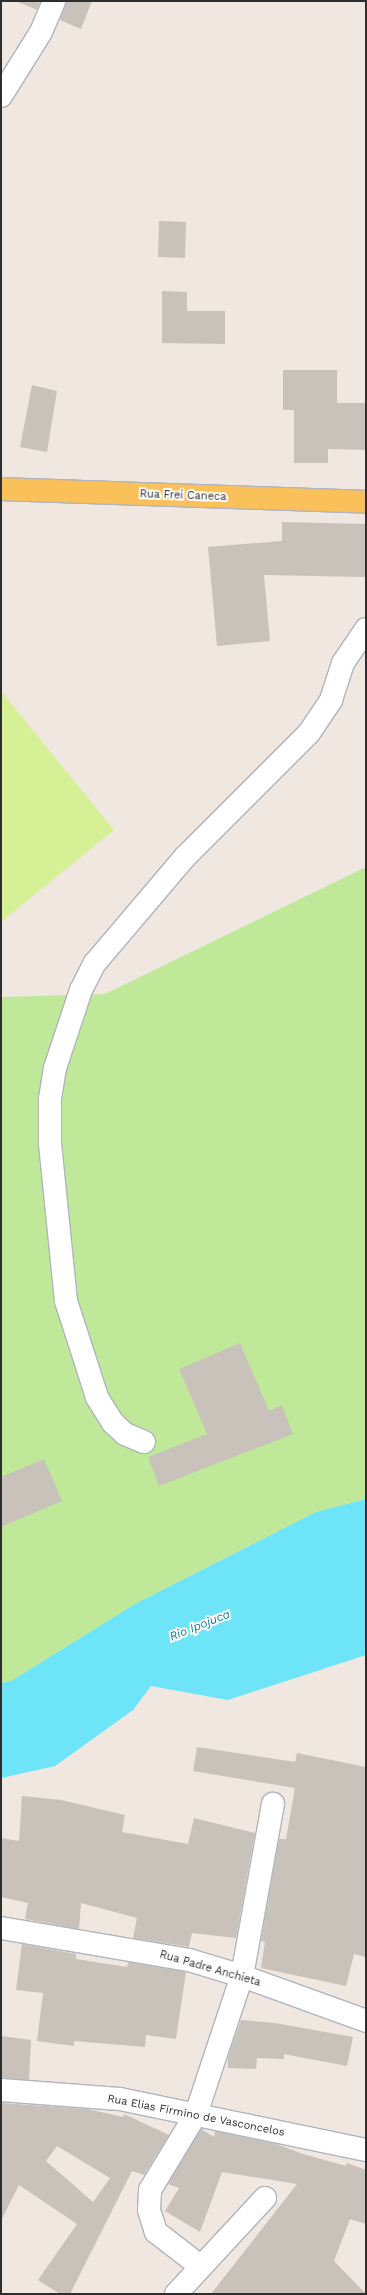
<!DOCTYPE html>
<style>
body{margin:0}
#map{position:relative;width:367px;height:2295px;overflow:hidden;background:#efe7e0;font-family:"Work Sans",sans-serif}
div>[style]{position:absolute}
.green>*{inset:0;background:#bfe999}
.pitch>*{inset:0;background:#d5f095}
.water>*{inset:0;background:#6de4f7}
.building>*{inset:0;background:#c8c2bb}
.roads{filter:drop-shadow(1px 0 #b0b4be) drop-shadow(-1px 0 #b0b4be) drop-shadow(0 1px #b0b4be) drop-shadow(0 -1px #b0b4be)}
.street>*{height:22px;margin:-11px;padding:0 11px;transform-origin:11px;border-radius:11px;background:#fff}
.secondary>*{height:22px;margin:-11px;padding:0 11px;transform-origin:11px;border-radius:11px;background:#fff}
.primary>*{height:22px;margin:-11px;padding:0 11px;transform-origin:11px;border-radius:11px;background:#fac05a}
span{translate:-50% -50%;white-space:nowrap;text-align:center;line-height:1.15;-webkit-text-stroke:4px #fff;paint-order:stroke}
.street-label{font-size:11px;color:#2e2e2e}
.water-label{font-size:12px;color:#067b9b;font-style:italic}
.frame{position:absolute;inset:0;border:2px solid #2e2e2e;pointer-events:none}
</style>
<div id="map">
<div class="green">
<i style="clip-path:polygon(366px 867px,366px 1499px,316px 1512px,135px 1604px,11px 1681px,1px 1683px,1px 997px,105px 994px)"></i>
</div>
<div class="pitch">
<i style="clip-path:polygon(1px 691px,114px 830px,1px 922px)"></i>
</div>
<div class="water">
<i style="clip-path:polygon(366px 1499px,366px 1655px,228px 1700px,151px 1686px,133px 1710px,55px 1766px,1px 1778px,1px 1683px,11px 1681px,135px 1604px,316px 1512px)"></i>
</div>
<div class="building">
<i style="clip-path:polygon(16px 1px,40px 1px,37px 10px)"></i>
<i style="clip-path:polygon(66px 1px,92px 1px,81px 29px,60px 20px)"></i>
<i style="clip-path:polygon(159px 221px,186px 222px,185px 258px,158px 257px)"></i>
<i style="clip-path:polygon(162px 291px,187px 292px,187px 311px,225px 311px,225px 344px,162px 343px)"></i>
<i style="clip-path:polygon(283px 370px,337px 370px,337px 403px,366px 403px,366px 450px,328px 449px,328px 463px,294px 463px,294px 410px,283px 410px)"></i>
<i style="clip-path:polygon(32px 385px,57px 391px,47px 452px,20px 447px)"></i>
<i style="clip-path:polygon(282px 522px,366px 524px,366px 577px,264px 575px,270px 641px,217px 646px,208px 547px,282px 541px)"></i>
<i style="clip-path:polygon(240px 1343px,269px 1411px,282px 1405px,293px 1434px,159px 1486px,148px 1457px,207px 1434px,179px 1369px)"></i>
<i style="clip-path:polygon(44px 1459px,62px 1501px,1px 1527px,1px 1477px)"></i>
<i style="clip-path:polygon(197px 1747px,295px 1762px,297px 1753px,366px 1767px,366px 1957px,354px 1954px,346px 1986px,261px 1968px,265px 1942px,261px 1941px,279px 1839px,286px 1839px,295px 1788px,193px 1771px)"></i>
<i style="clip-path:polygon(22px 1796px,61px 1800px,125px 1815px,122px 1832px,188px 1844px,194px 1818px,255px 1833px,236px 1938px,192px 1933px,189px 1947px,133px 1938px,137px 1918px,81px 1903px,79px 1929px,25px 1919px,28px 1903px,1px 1897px,1px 1838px,19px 1841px)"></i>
<i style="clip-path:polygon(22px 1944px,76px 1954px,76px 1959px,127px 1967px,128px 1962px,186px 1972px,176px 2039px,146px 2035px,145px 2047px,74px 2041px,74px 2046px,37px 2041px,43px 1993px,16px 1990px)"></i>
<i style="clip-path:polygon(241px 2020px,275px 2023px,353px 2037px,347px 2066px,284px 2054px,284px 2059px,257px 2058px,256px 2069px,228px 2068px,228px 2057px)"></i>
<i style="clip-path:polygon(1px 2036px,31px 2040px,29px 2080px,1px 2078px)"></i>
<i style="clip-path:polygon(evenodd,1px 2103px,88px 2109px,123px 2117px,124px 2114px,169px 2135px,144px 2175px,132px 2171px,70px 2294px,60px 2294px,38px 2280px,77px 2224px,19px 2185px,1px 2221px,1px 2103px,57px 2146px,110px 2178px,93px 2202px,46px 2161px,57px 2146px)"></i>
<i style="clip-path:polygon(201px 2129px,214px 2137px,215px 2131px,276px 2144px,303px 2154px,346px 2166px,347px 2163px,366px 2170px,366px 2224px,350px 2219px,334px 2261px,366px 2294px,211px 2294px,297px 2184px,222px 2172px,200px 2232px,165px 2211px,179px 2188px,168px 2184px)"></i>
</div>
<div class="roads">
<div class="street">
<i style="left:1px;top:96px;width:75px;rotate:-58deg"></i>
<i style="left:41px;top:32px;width:34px;rotate:-67deg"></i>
<i style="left:144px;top:1442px;width:21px;rotate:-157deg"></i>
<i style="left:125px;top:1434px;width:16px;rotate:-137deg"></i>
<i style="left:113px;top:1423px;width:31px;rotate:-122deg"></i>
<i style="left:97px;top:1397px;width:101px;rotate:-107.9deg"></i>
<i style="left:66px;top:1301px;width:159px;rotate:-95.8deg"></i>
<i style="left:50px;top:1143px;width:44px;rotate:-90deg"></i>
<i style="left:50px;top:1099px;width:31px;rotate:-81deg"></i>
<i style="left:55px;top:1068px;width:82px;rotate:-71.6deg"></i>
<i style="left:81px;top:990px;width:30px;rotate:-63deg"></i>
<i style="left:95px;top:963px;width:139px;rotate:-49.7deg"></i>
<i style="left:185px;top:857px;width:175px;rotate:-45deg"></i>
<i style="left:309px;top:733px;width:40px;rotate:-56deg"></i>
<i style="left:331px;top:700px;width:39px;rotate:-72deg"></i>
<i style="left:343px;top:663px;width:41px;rotate:-55.9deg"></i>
<i style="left:1px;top:2090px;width:119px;rotate:4.3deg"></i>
<i style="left:120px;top:2099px;width:251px;rotate:11.7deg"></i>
<i style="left:200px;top:2266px;width:56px;rotate:-142.3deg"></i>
<i style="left:156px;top:2232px;width:23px;rotate:-108deg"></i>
<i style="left:149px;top:2210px;width:20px;rotate:-87deg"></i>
<i style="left:150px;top:2190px;width:89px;rotate:-58.8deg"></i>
<i style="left:196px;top:2114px;width:145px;rotate:-71.6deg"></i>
<i style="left:242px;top:1976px;width:175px;rotate:-79.8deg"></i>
<i style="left:176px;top:2294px;width:131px;rotate:-47.2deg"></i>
</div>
<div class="secondary">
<i style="left:1px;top:1928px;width:191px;rotate:9.7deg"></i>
<i style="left:189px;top:1960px;width:55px;rotate:16.8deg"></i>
<i style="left:242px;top:1976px;width:132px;rotate:19.9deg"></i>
</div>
<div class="primary">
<i style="left:1px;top:489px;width:365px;rotate:2deg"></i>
</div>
</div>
<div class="street-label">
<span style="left:183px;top:496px;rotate:2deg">Rua Frei Caneca</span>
<span style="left:210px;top:1969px;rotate:16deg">Rua Padre Anchieta</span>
<span style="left:196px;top:2116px;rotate:11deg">Rua Elias Firmino de Vasconcelos</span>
</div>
<div class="water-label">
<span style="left:200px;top:1626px;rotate:-22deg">Rio Ipojuca</span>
</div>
<div class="frame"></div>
</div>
